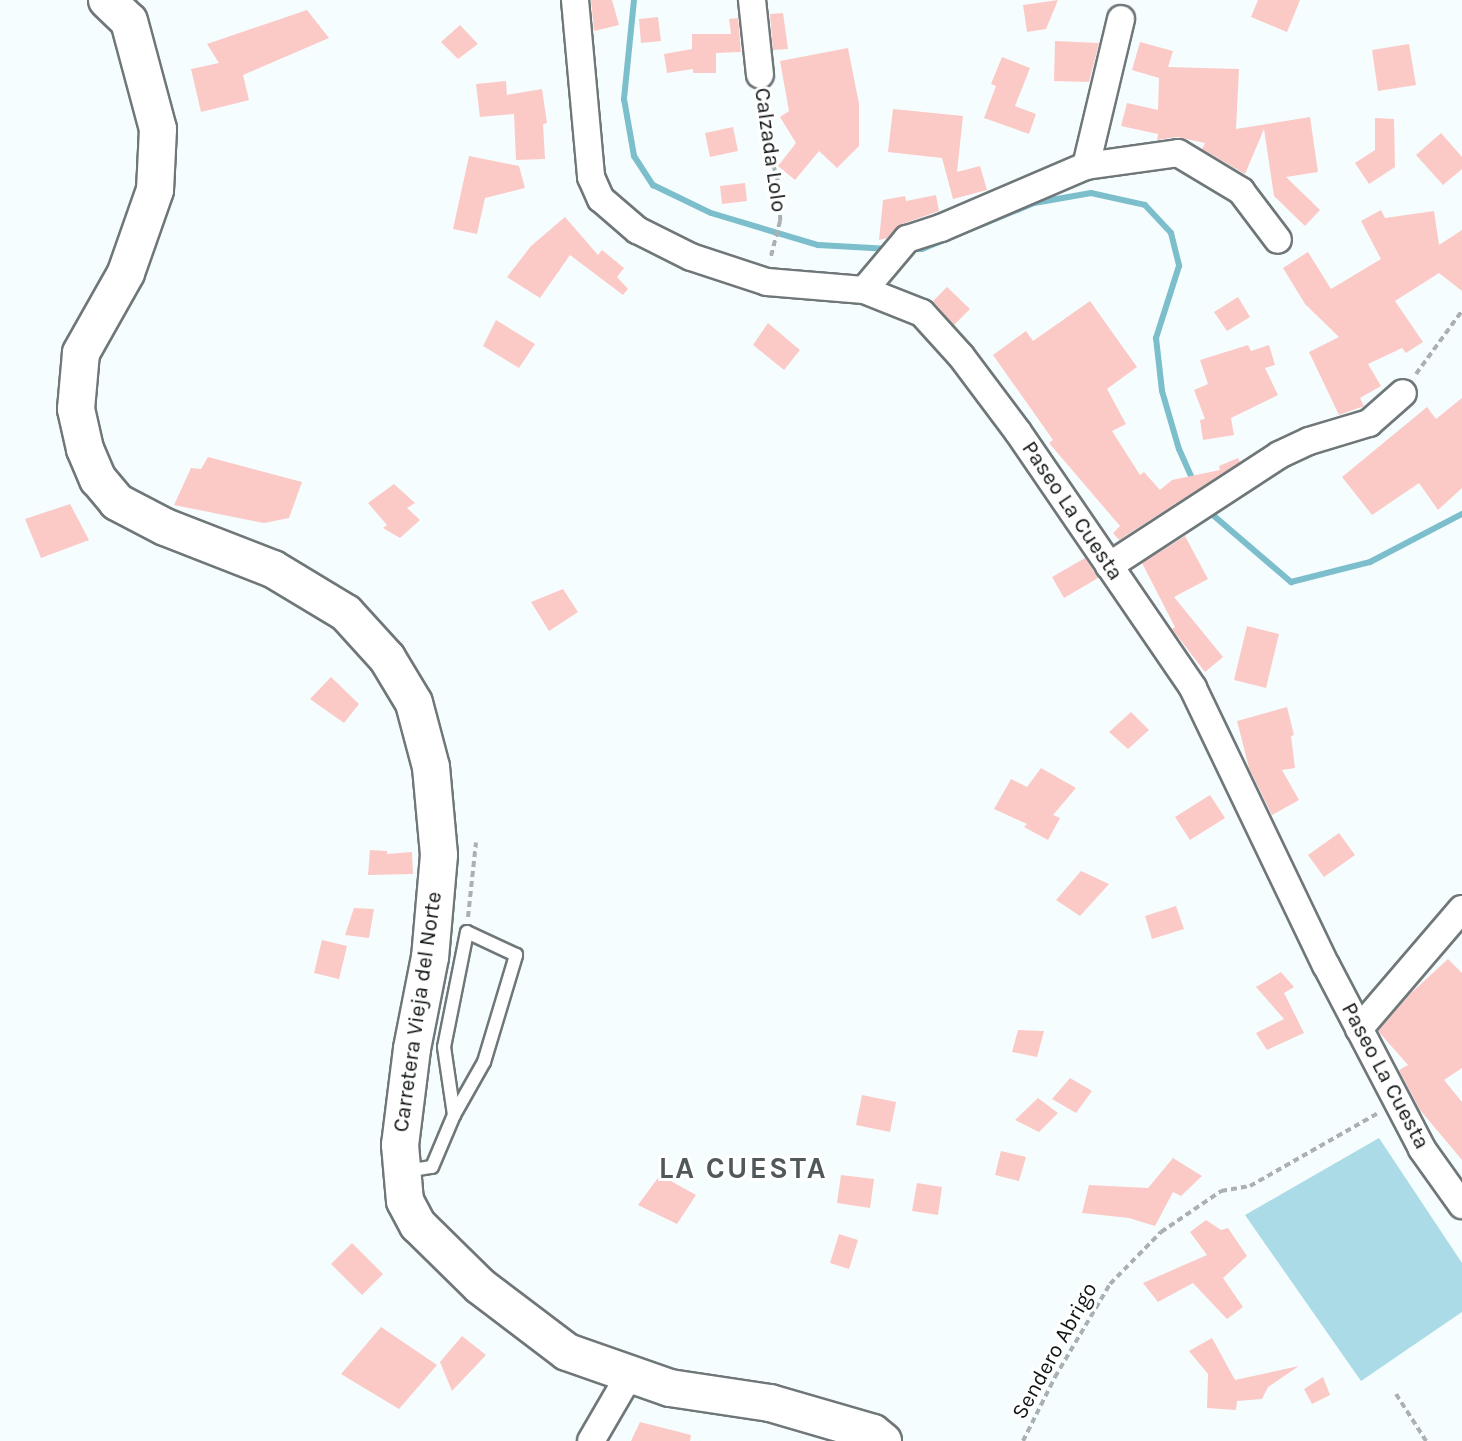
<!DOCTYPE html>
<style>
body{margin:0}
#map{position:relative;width:1462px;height:1441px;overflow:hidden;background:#f6fdff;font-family:Karla,sans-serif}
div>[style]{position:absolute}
.green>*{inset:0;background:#aadbe6}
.stream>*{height:6px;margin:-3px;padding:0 3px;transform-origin:3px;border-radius:3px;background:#7cbecc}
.building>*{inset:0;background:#fbcac6}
.path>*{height:4px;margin-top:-2px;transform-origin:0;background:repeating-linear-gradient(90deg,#abb1b2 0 6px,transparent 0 10px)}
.roads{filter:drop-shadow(2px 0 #6f7779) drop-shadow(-2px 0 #6f7779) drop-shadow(0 2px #6f7779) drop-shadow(0 -2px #6f7779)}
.lane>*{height:12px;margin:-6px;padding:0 6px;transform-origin:6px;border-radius:6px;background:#fff}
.street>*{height:26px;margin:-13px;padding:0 13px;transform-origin:13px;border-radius:13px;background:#fff}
.secondary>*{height:36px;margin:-18px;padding:0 18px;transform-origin:18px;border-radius:18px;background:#fff}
span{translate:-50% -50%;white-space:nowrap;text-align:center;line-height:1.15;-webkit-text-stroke:6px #fff;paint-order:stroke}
.street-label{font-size:22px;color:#111415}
.district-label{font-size:30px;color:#505859;font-weight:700;letter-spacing:2px}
</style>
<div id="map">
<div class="green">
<i style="clip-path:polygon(1379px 1138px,1462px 1263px,1462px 1312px,1361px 1381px,1245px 1215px)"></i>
</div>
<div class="stream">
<i style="left:634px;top:0;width:100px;rotate:95.8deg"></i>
<i style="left:624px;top:99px;width:58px;rotate:80deg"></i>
<i style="left:634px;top:156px;width:35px;rotate:57deg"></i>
<i style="left:653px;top:185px;width:64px;rotate:25.8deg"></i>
<i style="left:711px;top:213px;width:112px;rotate:16.7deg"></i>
<i style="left:818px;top:245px;width:72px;rotate:3.2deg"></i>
<i style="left:914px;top:249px;width:8px"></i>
<i style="left:922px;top:249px;width:121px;rotate:-22.3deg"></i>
<i style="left:1034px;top:203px;width:58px;rotate:-10deg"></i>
<i style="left:1091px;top:193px;width:55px;rotate:12.5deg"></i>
<i style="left:1145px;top:205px;width:38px;rotate:47deg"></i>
<i style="left:1171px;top:233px;width:34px;rotate:76deg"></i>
<i style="left:1179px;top:266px;width:76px;rotate:107.7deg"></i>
<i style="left:1156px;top:338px;width:53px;rotate:83.5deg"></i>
<i style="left:1162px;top:391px;width:60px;rotate:73.7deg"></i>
<i style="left:1179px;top:449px;width:36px;rotate:66deg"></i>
<i style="left:1207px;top:510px;width:111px;rotate:40.6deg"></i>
<i style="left:1291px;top:582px;width:81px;rotate:-14.2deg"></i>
<i style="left:1370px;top:562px;width:104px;rotate:-27.6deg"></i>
</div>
<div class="building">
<i style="clip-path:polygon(591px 0,612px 0,619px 25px,594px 31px)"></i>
<i style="clip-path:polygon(1058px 0,1046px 29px,1027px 32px,1023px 5px)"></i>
<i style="clip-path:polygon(1258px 0,1300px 0,1287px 32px,1251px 17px)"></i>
<i style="clip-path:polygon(307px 10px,329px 38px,243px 75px,249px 100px,201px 112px,191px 69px,219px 63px,207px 44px)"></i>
<i style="clip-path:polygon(783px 13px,788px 49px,773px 50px,770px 14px)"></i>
<i style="clip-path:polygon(658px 17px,661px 41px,641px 43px,639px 19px)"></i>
<i style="clip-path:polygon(738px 18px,741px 52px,716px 53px,716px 73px,693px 73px,693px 69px,667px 73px,664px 54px,692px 49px,692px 34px,731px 34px,729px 19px)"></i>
<i style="clip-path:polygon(460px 25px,478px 44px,458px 59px,441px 42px)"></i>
<i style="clip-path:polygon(1055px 41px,1099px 43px,1089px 82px,1054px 81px)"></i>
<i style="clip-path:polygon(1140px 42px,1173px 51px,1168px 67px,1239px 69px,1236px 129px,1310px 117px,1318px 172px,1286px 177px,1320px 210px,1305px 226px,1274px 196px,1264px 129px,1245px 174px,1202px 149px,1205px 143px,1177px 137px,1157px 140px,1158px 134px,1121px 126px,1127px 103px,1158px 110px,1159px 78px,1132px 70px)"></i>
<i style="clip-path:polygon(1409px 44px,1416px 85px,1378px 91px,1372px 50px)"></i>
<i style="clip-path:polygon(848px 48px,859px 104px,859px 146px,837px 168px,819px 151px,795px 180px,778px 166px,796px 143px,780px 117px,789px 111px,780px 61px)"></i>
<i style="clip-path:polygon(1002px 57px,1030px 68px,1015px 106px,1036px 114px,1029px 134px,984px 118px,996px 86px,991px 84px)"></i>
<i style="clip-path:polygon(506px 81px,507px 95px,542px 89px,547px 123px,543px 124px,545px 159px,516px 160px,514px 114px,480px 117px,476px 84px)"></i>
<i style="clip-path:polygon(893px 109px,963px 116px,957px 172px,980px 166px,987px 190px,953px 199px,942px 158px,888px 152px)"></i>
<i style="clip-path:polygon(1375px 118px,1394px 119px,1395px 167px,1369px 184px,1355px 163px,1375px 150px)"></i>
<i style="clip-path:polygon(733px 127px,738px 151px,710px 157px,705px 133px)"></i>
<i style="clip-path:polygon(1441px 133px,1462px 157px,1462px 169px,1443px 185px,1416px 155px)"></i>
<i style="clip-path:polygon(469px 156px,519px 166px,525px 188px,485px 198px,477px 234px,453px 229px)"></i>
<i style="clip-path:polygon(745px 183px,747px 201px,722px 204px,720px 186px)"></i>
<i style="clip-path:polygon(936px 195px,939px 211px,902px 224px,887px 238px,879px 240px,883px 200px,905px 196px,906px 201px)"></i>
<i style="clip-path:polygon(1381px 210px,1385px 218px,1434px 211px,1439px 245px,1462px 230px,1462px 291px,1439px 273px,1395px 301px,1423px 342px,1406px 353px,1402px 348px,1368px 364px,1381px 386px,1360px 398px,1364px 406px,1339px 415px,1309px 352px,1339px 337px,1305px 304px,1283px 268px,1308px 252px,1331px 289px,1381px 259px,1361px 221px)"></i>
<i style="clip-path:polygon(565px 217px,598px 255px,602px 250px,624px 268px,617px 277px,628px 289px,623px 295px,570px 255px,540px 298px,507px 277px,531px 246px)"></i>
<i style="clip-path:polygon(947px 287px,970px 309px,954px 325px,933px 301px)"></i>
<i style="clip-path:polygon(1238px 297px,1250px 317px,1227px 331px,1214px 312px)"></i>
<i style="clip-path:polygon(1090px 301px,1137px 367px,1107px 389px,1126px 424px,1112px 431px,1140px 475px,1144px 472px,1160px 490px,1172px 480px,1220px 470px,1219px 466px,1238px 458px,1240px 462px,1119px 540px,1113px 533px,1120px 526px,1049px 443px,1053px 440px,993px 355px,1026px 331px,1033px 341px)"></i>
<i style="clip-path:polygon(496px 320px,535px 344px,519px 368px,483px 346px)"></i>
<i style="clip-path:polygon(768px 323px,800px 350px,784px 370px,753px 345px)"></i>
<i style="clip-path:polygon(1248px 345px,1251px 351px,1269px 345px,1275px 365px,1265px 368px,1278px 395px,1231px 418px,1234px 435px,1203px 440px,1200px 420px,1205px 419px,1194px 390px,1208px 384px,1200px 360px)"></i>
<i style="clip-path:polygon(1462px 398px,1462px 488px,1438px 510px,1419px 483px,1372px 515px,1342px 477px,1427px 407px,1436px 419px)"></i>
<i style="clip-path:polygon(208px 457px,302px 482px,289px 518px,264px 523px,174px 505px,191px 468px,201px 469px)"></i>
<i style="clip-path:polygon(394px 484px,415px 503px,407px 508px,420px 520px,400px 538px,383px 528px,387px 525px,368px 503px)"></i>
<i style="clip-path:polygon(70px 504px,89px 540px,41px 558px,25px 519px)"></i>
<i style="clip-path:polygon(1185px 536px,1208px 579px,1174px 597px,1223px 657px,1205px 672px,1172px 629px,1175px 627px,1142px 563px)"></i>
<i style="clip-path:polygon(1085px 558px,1098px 578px,1064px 598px,1052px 577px)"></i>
<i style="clip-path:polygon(563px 589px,578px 612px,549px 631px,531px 602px)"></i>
<i style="clip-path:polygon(1247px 626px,1279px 634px,1266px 688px,1234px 680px)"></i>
<i style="clip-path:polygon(331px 677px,359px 704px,344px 723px,310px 699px)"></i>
<i style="clip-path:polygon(1287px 707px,1294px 735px,1291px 736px,1295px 768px,1282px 770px,1299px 800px,1272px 815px,1249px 768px,1237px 721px)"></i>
<i style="clip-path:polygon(1131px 712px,1149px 730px,1128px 749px,1109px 732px)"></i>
<i style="clip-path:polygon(1041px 768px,1076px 788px,1053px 815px,1060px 818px,1048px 840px,1024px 827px,1027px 824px,994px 809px,1011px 779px,1027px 787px)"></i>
<i style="clip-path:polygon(1210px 795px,1225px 818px,1190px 840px,1175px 817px)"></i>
<i style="clip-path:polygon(1339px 833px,1355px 855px,1324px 877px,1308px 855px)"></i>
<i style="clip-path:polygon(370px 850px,387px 851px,387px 854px,412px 852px,413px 874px,368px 875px)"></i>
<i style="clip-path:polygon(1081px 871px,1109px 884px,1080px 916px,1056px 900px)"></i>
<i style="clip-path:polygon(1176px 906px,1184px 929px,1152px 939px,1145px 916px)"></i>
<i style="clip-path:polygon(354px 908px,374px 909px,369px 938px,345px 935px)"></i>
<i style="clip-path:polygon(322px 940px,347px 946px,339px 979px,314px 973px)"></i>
<i style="clip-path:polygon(1448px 959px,1462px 973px,1462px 1068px,1444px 1080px,1462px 1102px,1462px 1160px,1420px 1110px,1399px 1070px,1408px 1065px,1378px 1031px,1410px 994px)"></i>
<i style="clip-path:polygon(1281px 972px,1294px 987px,1284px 993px,1304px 1033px,1267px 1050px,1256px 1033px,1284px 1019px,1256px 987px)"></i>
<i style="clip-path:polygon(1018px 1030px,1044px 1031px,1037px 1057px,1012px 1052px)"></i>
<i style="clip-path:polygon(1070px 1078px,1092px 1091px,1076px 1113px,1052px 1099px)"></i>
<i style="clip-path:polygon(862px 1095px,896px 1102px,890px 1132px,856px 1125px)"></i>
<i style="clip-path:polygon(1038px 1098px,1058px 1113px,1039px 1132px,1015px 1120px)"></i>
<i style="clip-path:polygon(1001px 1151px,1026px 1157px,1019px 1181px,995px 1175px)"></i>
<i style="clip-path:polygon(1173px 1158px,1202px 1176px,1181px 1196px,1173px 1192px,1155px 1226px,1129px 1218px,1082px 1213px,1089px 1185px,1148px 1188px)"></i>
<i style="clip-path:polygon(660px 1175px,696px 1195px,677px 1224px,638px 1205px)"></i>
<i style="clip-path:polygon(841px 1175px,874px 1179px,870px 1208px,837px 1203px)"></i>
<i style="clip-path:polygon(917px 1183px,942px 1187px,938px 1215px,912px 1211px)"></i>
<i style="clip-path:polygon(1206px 1220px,1221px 1230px,1228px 1228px,1247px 1256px,1223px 1278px,1243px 1307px,1227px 1319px,1193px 1283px,1158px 1302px,1143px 1283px,1207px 1255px,1190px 1232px)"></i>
<i style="clip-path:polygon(839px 1234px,858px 1240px,849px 1269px,830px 1263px)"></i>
<i style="clip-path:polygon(352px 1243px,383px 1274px,362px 1295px,331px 1264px)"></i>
<i style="clip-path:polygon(381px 1327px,437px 1365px,399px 1409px,341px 1374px)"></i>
<i style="clip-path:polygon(462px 1336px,486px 1355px,452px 1391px,440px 1362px)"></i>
<i style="clip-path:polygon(1212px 1338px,1235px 1380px,1299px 1366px,1268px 1387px,1262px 1399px,1237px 1401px,1236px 1410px,1207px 1408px,1208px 1374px,1189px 1351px)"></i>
<i style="clip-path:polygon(1323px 1377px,1330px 1395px,1312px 1404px,1304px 1389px)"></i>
<i style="clip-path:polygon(640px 1422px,691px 1435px,690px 1441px,631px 1441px)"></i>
</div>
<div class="path">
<i style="left:760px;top:97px;width:39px;rotate:83deg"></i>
<i style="left:765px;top:136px;width:51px;rotate:74.1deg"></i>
<i style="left:779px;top:185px;width:36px;rotate:88deg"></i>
<i style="left:780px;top:221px;width:40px;rotate:104.4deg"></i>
<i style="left:1416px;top:374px;width:78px;rotate:-53.9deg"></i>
<i style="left:468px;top:917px;width:75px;rotate:-83.9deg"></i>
<i style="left:1396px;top:1394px;width:56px;rotate:57.4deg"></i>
<i style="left:1023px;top:1441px;width:72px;rotate:-63.4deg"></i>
<i style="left:1055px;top:1377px;width:108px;rotate:-59.4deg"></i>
<i style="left:1110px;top:1284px;width:73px;rotate:-45.6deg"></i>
<i style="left:1161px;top:1232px;width:73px;rotate:-34.3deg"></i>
<i style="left:1221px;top:1191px;width:29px;rotate:-10deg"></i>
<i style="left:1250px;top:1186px;width:147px;rotate:-29.7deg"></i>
</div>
<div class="roads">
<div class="lane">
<i style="left:406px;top:1171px;width:26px;rotate:-9deg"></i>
<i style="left:432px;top:1167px;width:56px;rotate:-67.1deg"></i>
<i style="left:454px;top:1115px;width:61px;rotate:-60.5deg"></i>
<i style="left:484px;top:1062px;width:112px;rotate:-73.3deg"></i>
<i style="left:516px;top:955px;width:54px;rotate:-154.9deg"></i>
<i style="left:467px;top:932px;width:117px;rotate:101.3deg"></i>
<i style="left:444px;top:1047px;width:69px;rotate:81.6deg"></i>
</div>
<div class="street">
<i style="left:575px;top:0;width:178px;rotate:84.8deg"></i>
<i style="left:591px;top:177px;width:24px;rotate:66deg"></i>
<i style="left:601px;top:199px;width:48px;rotate:40.7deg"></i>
<i style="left:637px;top:230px;width:60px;rotate:26.6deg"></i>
<i style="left:691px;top:257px;width:80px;rotate:18.2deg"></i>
<i style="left:767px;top:282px;width:97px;rotate:4.7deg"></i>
<i style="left:864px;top:290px;width:62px;rotate:21.6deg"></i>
<i style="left:922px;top:313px;width:58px;rotate:47.8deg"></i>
<i style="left:961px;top:356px;width:95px;rotate:53.1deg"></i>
<i style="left:1018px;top:432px;width:310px;rotate:55.6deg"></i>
<i style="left:1193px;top:688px;width:307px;rotate:64.4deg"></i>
<i style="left:1326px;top:965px;width:208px;rotate:62.4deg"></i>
<i style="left:1422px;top:1149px;width:69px;rotate:54.5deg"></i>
<i style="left:752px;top:0;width:75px;rotate:83.9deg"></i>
<i style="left:1086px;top:166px;width:151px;rotate:-76.6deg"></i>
<i style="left:864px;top:290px;width:67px;rotate:-49.9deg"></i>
<i style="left:907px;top:239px;width:36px;rotate:-18deg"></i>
<i style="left:941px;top:228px;width:158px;rotate:-23.2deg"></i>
<i style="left:1086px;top:166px;width:93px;rotate:-8deg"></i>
<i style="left:1178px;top:153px;width:74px;rotate:31.1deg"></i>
<i style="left:1241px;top:191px;width:61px;rotate:52.9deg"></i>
<i style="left:1109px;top:566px;width:203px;rotate:-33.1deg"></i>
<i style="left:1279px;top:455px;width:33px;rotate:-25deg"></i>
<i style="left:1309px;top:441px;width:63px;rotate:-16.7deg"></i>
<i style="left:1369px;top:423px;width:45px;rotate:-41.4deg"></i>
<i style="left:1359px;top:1029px;width:158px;rotate:-49.4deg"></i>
<i style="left:591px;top:1441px;width:78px;rotate:-59.8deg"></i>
</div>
<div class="secondary">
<i style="left:107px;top:0;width:30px;rotate:44deg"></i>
<i style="left:129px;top:21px;width:112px;rotate:75deg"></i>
<i style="left:158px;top:129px;width:61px;rotate:92.8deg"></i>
<i style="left:155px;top:190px;width:88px;rotate:109.3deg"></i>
<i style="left:126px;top:273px;width:92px;rotate:119.4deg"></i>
<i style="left:81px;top:353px;width:56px;rotate:95.1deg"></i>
<i style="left:76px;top:409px;width:41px;rotate:77.3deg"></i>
<i style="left:85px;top:449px;width:33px;rotate:67deg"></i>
<i style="left:98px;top:479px;width:30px;rotate:50deg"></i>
<i style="left:117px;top:502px;width:54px;rotate:27.5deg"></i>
<i style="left:165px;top:527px;width:116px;rotate:21.3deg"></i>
<i style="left:273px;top:569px;width:85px;rotate:31.1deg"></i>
<i style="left:346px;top:613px;width:61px;rotate:47.7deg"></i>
<i style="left:387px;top:658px;width:52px;rotate:59deg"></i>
<i style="left:414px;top:703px;width:66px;rotate:75.1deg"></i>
<i style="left:431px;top:767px;width:88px;rotate:84.8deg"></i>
<i style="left:439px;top:855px;width:102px;rotate:95deg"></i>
<i style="left:430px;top:957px;width:94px;rotate:101.1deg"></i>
<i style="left:412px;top:1049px;width:97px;rotate:97.1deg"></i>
<i style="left:400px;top:1145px;width:56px;rotate:84.9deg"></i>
<i style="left:405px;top:1201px;width:27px;rotate:62deg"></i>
<i style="left:418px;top:1225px;width:87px;rotate:44.5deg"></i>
<i style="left:480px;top:1286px;width:109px;rotate:37.2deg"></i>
<i style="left:567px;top:1352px;width:109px;rotate:19.3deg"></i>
<i style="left:670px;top:1388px;width:101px;rotate:8.5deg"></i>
<i style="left:770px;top:1403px;width:107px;rotate:16.2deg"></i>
<i style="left:873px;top:1433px;width:13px;rotate:39deg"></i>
</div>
</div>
<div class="street-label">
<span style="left:770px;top:150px;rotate:82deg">Calzada Lolo</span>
<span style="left:1072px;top:511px;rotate:56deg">Paseo La Cuesta</span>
<span style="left:418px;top:1012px;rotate:-82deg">Carretera Vieja del Norte</span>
<span style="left:1385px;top:1076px;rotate:62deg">Paseo La Cuesta</span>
<span style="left:1055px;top:1351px;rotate:-61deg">Sendero Abrigo</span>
</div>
<div class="district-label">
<span style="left:743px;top:1168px">LA CUESTA</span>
</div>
</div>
